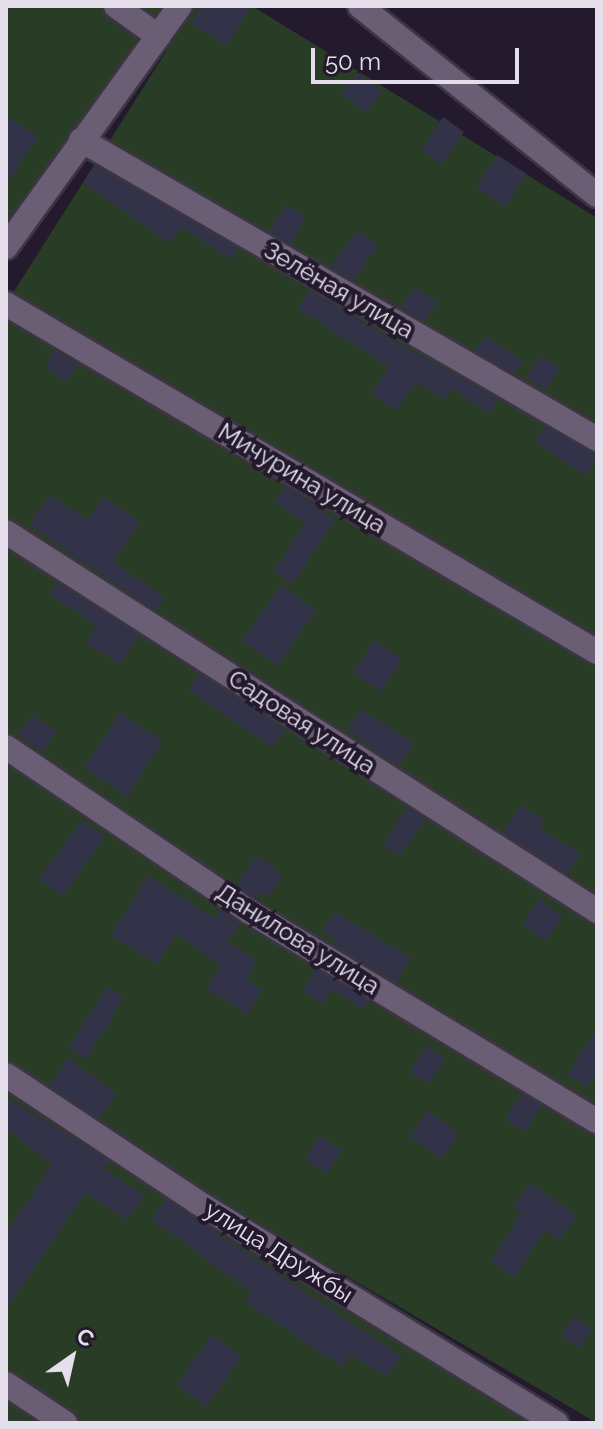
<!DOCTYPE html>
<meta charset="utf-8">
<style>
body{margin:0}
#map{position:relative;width:603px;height:1429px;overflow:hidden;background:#241a2d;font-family:Raleway,sans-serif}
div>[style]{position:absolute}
.green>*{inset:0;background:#293c26}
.building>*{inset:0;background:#323349}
.roads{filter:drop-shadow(2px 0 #3d3544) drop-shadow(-2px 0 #3d3544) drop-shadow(0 2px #3d3544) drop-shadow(0 -2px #3d3544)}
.minor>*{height:24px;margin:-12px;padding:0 12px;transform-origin:12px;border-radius:12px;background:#695e74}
span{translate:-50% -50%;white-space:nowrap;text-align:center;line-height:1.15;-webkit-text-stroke:8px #241a2d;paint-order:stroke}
.street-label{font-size:24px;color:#e5dfec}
.frame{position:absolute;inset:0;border:8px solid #e5dfec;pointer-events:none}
.north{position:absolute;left:32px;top:1317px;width:80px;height:80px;-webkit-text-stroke:6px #241a2d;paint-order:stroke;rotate:34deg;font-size:22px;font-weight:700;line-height:32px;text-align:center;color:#e5dfec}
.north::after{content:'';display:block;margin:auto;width:28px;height:36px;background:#e5dfec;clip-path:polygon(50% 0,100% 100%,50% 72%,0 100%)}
.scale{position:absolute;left:311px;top:48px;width:208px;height:36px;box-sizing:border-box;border:4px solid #e5dfec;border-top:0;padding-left:10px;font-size:24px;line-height:28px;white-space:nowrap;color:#e5dfec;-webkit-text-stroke:6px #241a2d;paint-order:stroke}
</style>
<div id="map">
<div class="green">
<i style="clip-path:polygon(6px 6px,174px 6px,6px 235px)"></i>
<i style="clip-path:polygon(195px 6px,252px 6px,597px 218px,597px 1423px,219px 1201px,6px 1064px,6px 304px)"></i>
<i style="clip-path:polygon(6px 1083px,544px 1423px,6px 1423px)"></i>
</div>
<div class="building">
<i style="clip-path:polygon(202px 6px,252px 6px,226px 46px,191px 23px)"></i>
<i style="clip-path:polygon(357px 73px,382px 91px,366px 113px,341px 95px)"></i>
<i style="clip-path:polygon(6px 116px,38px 137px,6px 184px)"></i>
<i style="clip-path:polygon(443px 117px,464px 132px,442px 164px,421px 149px)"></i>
<i style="clip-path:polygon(497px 155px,527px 174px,505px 207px,476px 188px)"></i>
<i style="clip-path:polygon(94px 165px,238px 248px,231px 259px,181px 227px,170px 243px,83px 183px)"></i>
<i style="clip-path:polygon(286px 204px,306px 217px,290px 244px,269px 231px)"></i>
<i style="clip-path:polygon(357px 230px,378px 245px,354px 281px,331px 267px)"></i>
<i style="clip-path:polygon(415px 287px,437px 302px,424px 321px,401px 308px)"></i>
<i style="clip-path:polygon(310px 290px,376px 331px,498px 399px,489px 413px,452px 389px,445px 400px,416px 381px,396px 411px,371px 393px,389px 367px,297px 308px)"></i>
<i style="clip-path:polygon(485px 336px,523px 361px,515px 374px,475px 351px)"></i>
<i style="clip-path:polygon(55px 350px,79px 364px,67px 382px,45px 367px)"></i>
<i style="clip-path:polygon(540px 356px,559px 368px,546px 390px,526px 378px)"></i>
<i style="clip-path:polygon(545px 426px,597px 454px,586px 476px,535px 442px)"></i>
<i style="clip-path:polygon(286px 486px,335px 520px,292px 584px,273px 571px,305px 523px,275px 502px)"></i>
<i style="clip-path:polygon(50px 495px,87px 520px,103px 497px,140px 522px,113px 562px,164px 597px,155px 610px,29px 525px)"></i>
<i style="clip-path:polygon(57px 583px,139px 635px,120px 664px,86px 643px,97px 626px,49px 594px)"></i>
<i style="clip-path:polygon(281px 585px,316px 610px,277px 665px,242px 640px)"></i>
<i style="clip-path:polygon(374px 640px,402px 659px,381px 691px,353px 673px)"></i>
<i style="clip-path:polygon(198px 673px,285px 729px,272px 747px,188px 690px)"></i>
<i style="clip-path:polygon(362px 710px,414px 743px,399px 766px,347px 730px)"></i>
<i style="clip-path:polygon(120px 713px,163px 741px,127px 796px,84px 768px)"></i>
<i style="clip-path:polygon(31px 715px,56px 731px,42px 751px,18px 735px)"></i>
<i style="clip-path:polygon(521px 805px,544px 819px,539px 828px,581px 854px,567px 874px,503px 833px)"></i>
<i style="clip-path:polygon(408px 807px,425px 819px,401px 856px,383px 845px)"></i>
<i style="clip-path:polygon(81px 821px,105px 837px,63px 896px,39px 880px)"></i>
<i style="clip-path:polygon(256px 856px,283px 875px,268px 897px,261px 892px,257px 899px,236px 885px)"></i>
<i style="clip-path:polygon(148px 876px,214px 918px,220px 910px,240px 924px,227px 942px,257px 961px,246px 978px,263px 990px,247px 1014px,206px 988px,221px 965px,176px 934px,157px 964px,111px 935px)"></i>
<i style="clip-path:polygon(539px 899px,563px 916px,546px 941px,522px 925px)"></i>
<i style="clip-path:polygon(335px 912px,411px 958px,396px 982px,333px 944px,336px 940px,322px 931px)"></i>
<i style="clip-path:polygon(316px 969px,369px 1001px,363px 1009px,332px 989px,322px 1004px,302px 991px)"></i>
<i style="clip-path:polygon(107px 987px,124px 998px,86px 1059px,68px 1048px)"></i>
<i style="clip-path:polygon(597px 1029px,597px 1072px,587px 1087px,567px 1074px)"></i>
<i style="clip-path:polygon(426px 1046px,445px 1058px,428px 1084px,410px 1072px)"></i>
<i style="clip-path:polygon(68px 1058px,117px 1094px,99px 1119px,50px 1086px)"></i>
<i style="clip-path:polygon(522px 1093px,542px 1105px,525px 1132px,505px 1119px)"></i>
<i style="clip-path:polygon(6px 1097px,109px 1161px,103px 1169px,144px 1195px,128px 1220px,85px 1193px,6px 1310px,6px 1233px,52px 1165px,6px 1128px)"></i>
<i style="clip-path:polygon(428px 1111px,459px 1134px,442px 1159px,410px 1137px)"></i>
<i style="clip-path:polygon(320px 1136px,342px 1150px,327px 1173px,305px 1159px)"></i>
<i style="clip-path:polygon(531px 1183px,577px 1216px,560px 1240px,545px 1230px,515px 1277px,491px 1262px,521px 1213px,513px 1207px)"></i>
<i style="clip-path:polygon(166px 1199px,401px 1356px,387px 1376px,350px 1355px,342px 1367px,245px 1301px,251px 1292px,152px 1219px)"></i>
<i style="clip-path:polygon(574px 1317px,592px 1329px,580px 1348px,561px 1335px)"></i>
<i style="clip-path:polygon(211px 1335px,242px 1356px,207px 1406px,177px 1386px)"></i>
</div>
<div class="roads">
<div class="minor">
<i style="left:116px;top:6px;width:52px;rotate:35.5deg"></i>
<i style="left:360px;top:6px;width:303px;rotate:38.6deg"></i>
<i style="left:81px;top:140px;width:596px;rotate:30.09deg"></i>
<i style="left:6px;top:247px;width:297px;rotate:-54.2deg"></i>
<i style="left:6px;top:304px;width:686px;rotate:30.49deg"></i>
<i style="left:6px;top:532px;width:702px;rotate:32.67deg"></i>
<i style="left:6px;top:747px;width:295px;rotate:34.1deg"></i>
<i style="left:250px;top:912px;width:405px;rotate:31.1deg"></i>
<i style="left:6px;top:1075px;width:229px;rotate:33.6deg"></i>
<i style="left:197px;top:1202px;width:422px;rotate:31.6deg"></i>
<i style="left:6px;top:1384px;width:71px;rotate:33.5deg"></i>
</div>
</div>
<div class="street-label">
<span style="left:339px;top:290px;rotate:30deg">Зелёная улица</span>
<span style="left:302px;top:478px;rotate:31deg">Мичурина улица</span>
<span style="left:302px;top:722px;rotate:33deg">Садовая улица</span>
<span style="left:298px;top:939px;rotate:32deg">Данилова улица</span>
<span style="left:279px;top:1252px;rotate:32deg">улица Дружбы</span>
</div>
<div class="frame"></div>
<div class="north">С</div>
<div class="scale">50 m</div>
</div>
